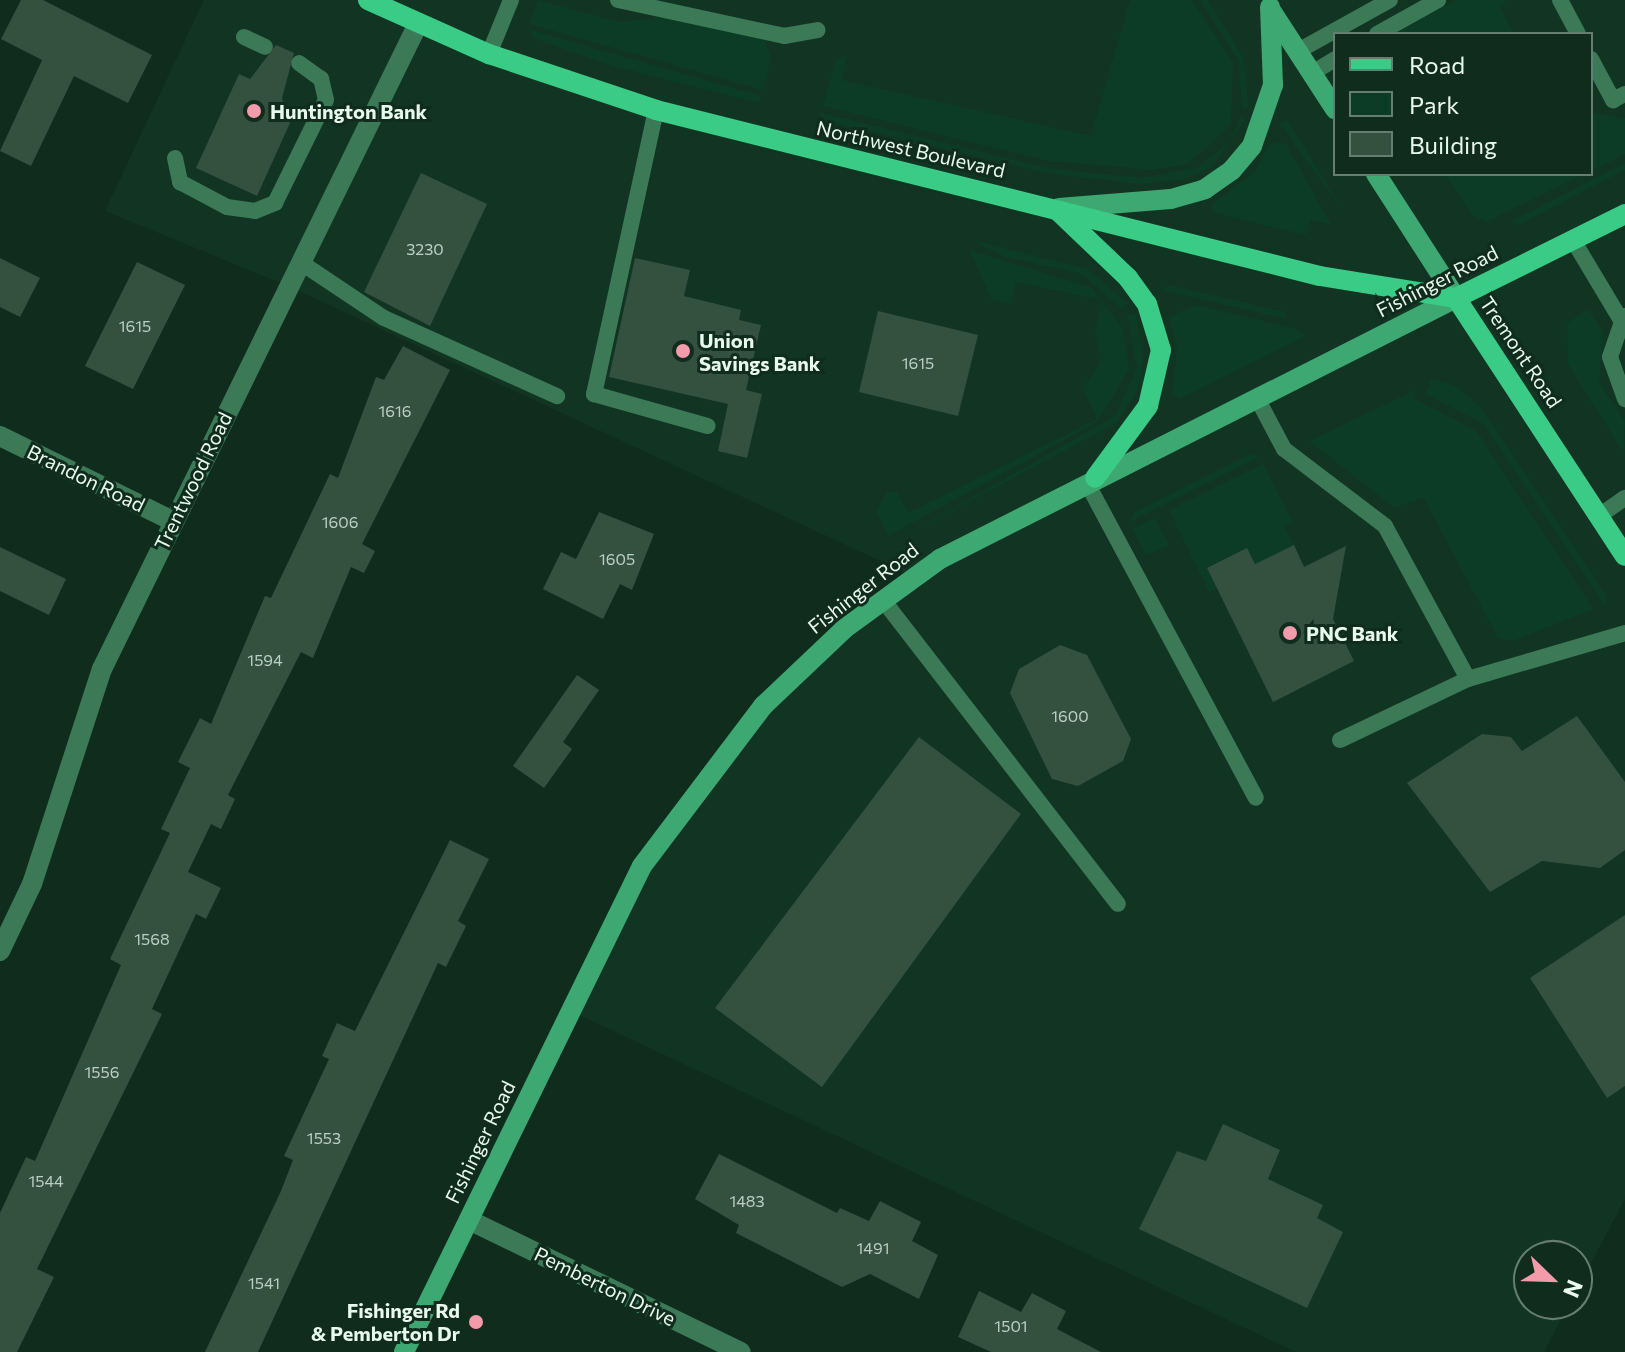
<!DOCTYPE html>
<style>
body{margin:0}
#map{position:relative;width:1625px;height:1352px;overflow:hidden;background:#102c1d;font-family:Commissioner,sans-serif}
div>[style]{position:absolute}
.built>*{inset:0;background:#113522}
.green>*{inset:0;background:#0c3c25}
.building>*{inset:0;background:#34503f}
.lane>*{height:16px;margin:-8px;padding:0 8px;transform-origin:8px;border-radius:8px;background:#3b7957}
.street>*{height:20px;margin:-10px;padding:0 10px;transform-origin:10px;border-radius:10px;background:#3b7957}
.secondary>*{height:20px;margin:-10px;padding:0 10px;transform-origin:10px;border-radius:10px;background:#3da872}
.primary>*{height:20px;margin:-10px;padding:0 10px;transform-origin:10px;border-radius:10px;background:#3acc87}
.dots>*{width:22px;height:22px;translate:-50% -50%;box-sizing:border-box;border:4px solid #102c1d;border-radius:50%}
span{translate:-50% -50%;white-space:nowrap;text-align:center;line-height:1.15;-webkit-text-stroke:6px #102c1d;paint-order:stroke}
.number-label{font-size:16px;color:#bbcfc2}
.number-label span{-webkit-text-stroke-width:0}
.poi-label{font-size:20px;color:#e8f9ee;font-weight:700}
.left{translate:0 -50%;text-align:left}
.right{translate:-100% -50%;text-align:right}
.street-label{font-size:20px;color:#e8f9ee}
.legend{position:absolute;left:1333px;top:32px;width:260px;height:144px;box-sizing:border-box;background:#102c1d;border:2px solid #667e71;margin:0;padding:10px 14px;list-style:none;font-size:24px;color:#e8f9ee}
.legend li{display:flex;align-items:center;gap:16px;height:40px}
.legend b{width:40px;border:2px solid #667e71}
.north{position:absolute;left:1513px;top:1240px;width:80px;height:80px;box-sizing:border-box;background:#102c1d;border:2px solid #667e71;border-radius:50%;rotate:113deg;font-size:22px;font-weight:700;line-height:32px;text-align:center;color:#e8f9ee}
.north::after{content:'';display:block;margin:auto;width:28px;height:36px;background:#f39aab;clip-path:polygon(50% 0,100% 100%,50% 72%,0 100%)}
</style>
<div id="map">
<div class="built">
<i style="clip-path:polygon(evenodd,204px 0,1625px 0,1625px 1199px,1577px 1289px,1577px 1256px,1529px 1256px,1529px 1304px,1569px 1304px,1544px 1352px,1296px 1352px,571px 1011px,642px 866px,763px 706px,915px 577px,288px 286px,105px 211px,204px 0,1335px 34px,1591px 34px,1591px 174px,1335px 174px,1335px 34px)"></i>
</div>
<div class="green">
<i style="clip-path:polygon(538px 0,619px 22px,681px 15px,764px 39px,771px 58px,763px 90px,529px 24px)"></i>
<i style="clip-path:polygon(1130px 0,1192px 0,1233px 62px,1231px 125px,1188px 164px,1153px 170px,1049px 161px,823px 106px,836px 60px,846px 55px,842px 80px,1091px 136px)"></i>
<i style="clip-path:polygon(1200px 0,1208px 0,1243px 57px,1249px 107px,1242px 108px,1238px 60px)"></i>
<i style="clip-path:polygon(1456px 0,1506px 0,1500px 7px,1514px 34px,1394px 34px)"></i>
<i style="clip-path:polygon(528px 29px,761px 96px,759px 103px,613px 66px,535px 39px)"></i>
<i style="clip-path:polygon(1591px 112px,1625px 119px,1625px 154px,1591px 171px)"></i>
<i style="clip-path:polygon(821px 113px,1048px 168px,1139px 178px,1197px 168px,1230px 141px,1241px 115px,1246px 118px,1212px 167px,1181px 180px,1138px 184px,1046px 173px,823px 120px)"></i>
<i style="clip-path:polygon(1288px 121px,1347px 216px,1279px 123px)"></i>
<i style="clip-path:polygon(1272px 141px,1286px 144px,1331px 224px,1310px 221px,1306px 235px,1212px 212px,1212px 204px,1255px 171px)"></i>
<i style="clip-path:polygon(1625px 163px,1625px 170px,1518px 225px,1512px 221px)"></i>
<i style="clip-path:polygon(1445px 174px,1584px 174px,1486px 222px,1473px 216px)"></i>
<i style="clip-path:polygon(973px 240px,1087px 269px,1128px 303px,1122px 309px,1080px 273px,1004px 257px)"></i>
<i style="clip-path:polygon(969px 250px,1092px 288px,1123px 329px,1129px 370px,1097px 422px,888px 536px,876px 510px,887px 492px,897px 492px,908px 513px,1097px 419px,1083px 389px,1101px 360px,1095px 332px,1101px 300px,1016px 282px,1011px 304px,992px 300px)"></i>
<i style="clip-path:polygon(1170px 285px,1285px 312px,1286px 319px,1161px 290px)"></i>
<i style="clip-path:polygon(1197px 305px,1296px 329px,1305px 336px,1179px 399px,1172px 393px,1177px 350px,1169px 317px)"></i>
<i style="clip-path:polygon(1588px 309px,1603px 332px,1599px 382px,1625px 421px,1623px 452px,1568px 364px,1567px 323px)"></i>
<i style="clip-path:polygon(1127px 314px,1135px 314px,1144px 355px,1137px 391px,1118px 422px,901px 538px,1115px 416px,1137px 367px)"></i>
<i style="clip-path:polygon(1431px 379px,1456px 386px,1482px 408px,1607px 596px,1605px 607px,1482px 423px,1425px 394px)"></i>
<i style="clip-path:polygon(1415px 390px,1415px 399px,1477px 431px,1593px 609px,1513px 641px,1498px 638px,1423px 497px,1395px 508px,1309px 441px)"></i>
<i style="clip-path:polygon(1251px 453px,1259px 457px,1130px 522px,1135px 512px)"></i>
<i style="clip-path:polygon(1263px 464px,1293px 523px,1284px 527px,1294px 545px,1255px 564px,1247px 548px,1208px 567px,1217px 588px,1209px 592px,1169px 510px)"></i>
<i style="clip-path:polygon(1155px 518px,1169px 545px,1146px 555px,1132px 529px)"></i>
</div>
<div class="building">
<i style="clip-path:polygon(21px 0,43px 0,152px 55px,128px 103px,74px 76px,31px 166px,0 151px,42px 60px,1px 39px)"></i>
<i style="clip-path:polygon(276px 45px,294px 53px,282px 98px,290px 123px,257px 196px,196px 168px,239px 74px,250px 79px)"></i>
<i style="clip-path:polygon(421px 173px,487px 204px,430px 326px,364px 292px)"></i>
<i style="clip-path:polygon(0 258px,40px 278px,20px 317px,0 307px)"></i>
<i style="clip-path:polygon(635px 258px,690px 270px,684px 296px,741px 310px,739px 320px,761px 325px,746px 390px,762px 394px,747px 458px,718px 451px,728px 404px,609px 377px)"></i>
<i style="clip-path:polygon(137px 262px,185px 285px,133px 389px,85px 366px)"></i>
<i style="clip-path:polygon(878px 311px,978px 335px,958px 416px,859px 392px)"></i>
<i style="clip-path:polygon(403px 346px,450px 370px,362px 544px,375px 551px,364px 573px,351px 567px,313px 658px,301px 652px,228px 795px,235px 799px,221px 829px,211px 824px,188px 872px,221px 888px,206px 919px,196px 914px,152px 1009px,162px 1014px,37px 1269px,54px 1277px,17px 1352px,0 1352px,0 1213px,26px 1157px,35px 1161px,121px 965px,110px 959px,170px 833px,161px 829px,190px 768px,178px 762px,200px 718px,211px 724px,265px 596px,271px 598px,330px 474px,338px 478px,376px 377px,384px 380px)"></i>
<i style="clip-path:polygon(599px 512px,654px 534px,632px 590px,620px 584px,603px 619px,543px 589px,561px 552px,576px 559px)"></i>
<i style="clip-path:polygon(1294px 545px,1304px 567px,1346px 546px,1333px 619px,1354px 661px,1273px 702px,1207px 568px,1247px 548px,1255px 564px)"></i>
<i style="clip-path:polygon(0 547px,66px 579px,49px 615px,0 591px)"></i>
<i style="clip-path:polygon(1060px 645px,1087px 655px,1131px 739px,1123px 761px,1078px 786px,1052px 779px,1010px 693px,1019px 669px)"></i>
<i style="clip-path:polygon(577px 675px,599px 690px,563px 742px,572px 749px,544px 788px,513px 766px)"></i>
<i style="clip-path:polygon(1577px 716px,1625px 782px,1625px 850px,1600px 868px,1542px 861px,1490px 892px,1407px 783px,1482px 734px,1511px 737px,1522px 751px)"></i>
<i style="clip-path:polygon(919px 737px,1021px 814px,822px 1087px,715px 1008px)"></i>
<i style="clip-path:polygon(450px 840px,489px 859px,458px 921px,466px 926px,446px 967px,438px 963px,258px 1352px,205px 1352px,281px 1191px,293px 1160px,284px 1156px,329px 1059px,322px 1056px,337px 1023px,355px 1031px)"></i>
<i style="clip-path:polygon(1625px 915px,1625px 1086px,1607px 1098px,1530px 978px)"></i>
<i style="clip-path:polygon(1223px 1124px,1280px 1150px,1268px 1179px,1323px 1205px,1317px 1218px,1343px 1232px,1307px 1308px,1139px 1229px,1177px 1151px,1206px 1161px)"></i>
<i style="clip-path:polygon(719px 1154px,837px 1213px,840px 1208px,869px 1221px,880px 1201px,921px 1222px,912px 1241px,938px 1255px,919px 1299px,870px 1274px,842px 1287px,736px 1233px,739px 1225px,695px 1199px)"></i>
<i style="clip-path:polygon(979px 1291px,1021px 1312px,1032px 1293px,1066px 1311px,1057px 1329px,1101px 1352px,991px 1352px,958px 1337px)"></i>
</div>
<div class="lane">
<i style="left:618px;top:0;width:170px;rotate:12.2deg"></i>
<i style="left:784px;top:36px;width:34px;rotate:-10deg"></i>
<i style="left:1560px;top:0;width:38px;rotate:62deg"></i>
<i style="left:1377px;top:34px;width:70px;rotate:-29.1deg"></i>
<i style="left:244px;top:37px;width:23px;rotate:25deg"></i>
<i style="left:1298px;top:51px;width:105px;rotate:-29deg"></i>
<i style="left:489px;top:54px;width:58px;rotate:-67.8deg"></i>
<i style="left:1591px;top:59px;width:47px;rotate:61.8deg"></i>
<i style="left:1613px;top:100px;width:13px;rotate:-27deg"></i>
<i style="left:1312px;top:73px;width:27px;rotate:-31deg"></i>
<i style="left:656px;top:110px;width:291px;rotate:102.3deg"></i>
<i style="left:594px;top:394px;width:118px;rotate:15.7deg"></i>
<i style="left:175px;top:158px;width:25px;rotate:78deg"></i>
<i style="left:180px;top:182px;width:53px;rotate:28deg"></i>
<i style="left:227px;top:207px;width:28px;rotate:8deg"></i>
<i style="left:255px;top:211px;width:22px;rotate:-22deg"></i>
<i style="left:275px;top:203px;width:115px;rotate:-63.7deg"></i>
<i style="left:326px;top:100px;width:22px;rotate:-103deg"></i>
<i style="left:321px;top:79px;width:27px;rotate:-144deg"></i>
<i style="left:1573px;top:240px;width:101px;rotate:59.1deg"></i>
<i style="left:300px;top:262px;width:101px;rotate:33.7deg"></i>
<i style="left:384px;top:318px;width:190px;rotate:24.3deg"></i>
<i style="left:1624px;top:316px;width:43px;rotate:108.9deg"></i>
<i style="left:1610px;top:357px;width:45px;rotate:70.3deg"></i>
<i style="left:1257px;top:398px;width:58px;rotate:62.1deg"></i>
<i style="left:1284px;top:449px;width:127px;rotate:37.3deg"></i>
<i style="left:1385px;top:526px;width:174px;rotate:61.5deg"></i>
<i style="left:1468px;top:679px;width:164px;rotate:-16.3deg"></i>
<i style="left:1087px;top:483px;width:357px;rotate:61.8deg"></i>
<i style="left:1599px;top:516px;width:32px;rotate:-35deg"></i>
<i style="left:883px;top:600px;width:384px;rotate:52.3deg"></i>
<i style="left:1340px;top:740px;width:142px;rotate:-25.5deg"></i>
</div>
<div class="street">
<i style="left:0;top:436px;width:193px;rotate:26.2deg"></i>
<i style="left:0;top:951px;width:74px;rotate:-64.5deg"></i>
<i style="left:32px;top:884px;width:226px;rotate:-72deg"></i>
<i style="left:102px;top:669px;width:718px;rotate:-63.9deg"></i>
<i style="left:469px;top:1220px;width:302px;rotate:25.9deg"></i>
</div>
<div class="secondary">
<i style="left:1272px;top:12px;width:116px;rotate:57deg"></i>
<i style="left:1059px;top:208px;width:112px;rotate:-4.6deg"></i>
<i style="left:1171px;top:199px;width:35px;rotate:-16deg"></i>
<i style="left:1205px;top:189px;width:33px;rotate:-35deg"></i>
<i style="left:1232px;top:170px;width:31px;rotate:-50deg"></i>
<i style="left:1252px;top:146px;width:65px;rotate:-71deg"></i>
<i style="left:1273px;top:85px;width:78px;rotate:-92.2deg"></i>
<i style="left:404px;top:1352px;width:541px;rotate:-63.91deg"></i>
<i style="left:642px;top:866px;width:201px;rotate:-52.9deg"></i>
<i style="left:763px;top:706px;width:112px;rotate:-43.5deg"></i>
<i style="left:844px;top:629px;width:119px;rotate:-36.1deg"></i>
<i style="left:940px;top:559px;width:578px;rotate:-26.83deg"></i>
<i style="left:1456px;top:298px;width:148px;rotate:-122.8deg"></i>
</div>
<div class="primary">
<i style="left:368px;top:0;width:133px;rotate:24.1deg"></i>
<i style="left:489px;top:54px;width:176px;rotate:18.5deg"></i>
<i style="left:656px;top:110px;width:684px;rotate:14.04deg"></i>
<i style="left:1320px;top:276px;width:138px;rotate:9.2deg"></i>
<i style="left:1058px;top:211px;width:97px;rotate:43.7deg"></i>
<i style="left:1128px;top:278px;width:32px;rotate:54deg"></i>
<i style="left:1147px;top:304px;width:48px;rotate:73.1deg"></i>
<i style="left:1161px;top:350px;width:57px;rotate:103.1deg"></i>
<i style="left:1148px;top:406px;width:89px;rotate:126.4deg"></i>
<i style="left:1456px;top:298px;width:308px;rotate:56.8deg"></i>
<i style="left:1456px;top:298px;width:189px;rotate:-26.4deg"></i>
</div>
<div class="dots">
<i style="left:254px;top:111px;background:#f39aab"></i>
<i style="left:683px;top:351px;background:#f39aab"></i>
<i style="left:1290px;top:633px;background:#f39aab"></i>
<i style="left:476px;top:1322px;background:#f39aab"></i>
</div>
<div class="number-label">
<span style="left:425px;top:249px">3230</span>
<span style="left:135px;top:326px">1615</span>
<span style="left:918px;top:363px">1615</span>
<span style="left:395px;top:411px">1616</span>
<span style="left:340px;top:522px">1606</span>
<span style="left:617px;top:559px">1605</span>
<span style="left:265px;top:660px">1594</span>
<span style="left:1070px;top:716px">1600</span>
<span style="left:152px;top:939px">1568</span>
<span style="left:102px;top:1072px">1556</span>
<span style="left:324px;top:1138px">1553</span>
<span style="left:46px;top:1181px">1544</span>
<span style="left:747px;top:1201px">1483</span>
<span style="left:873px;top:1248px">1491</span>
<span style="left:264px;top:1283px">1541</span>
<span style="left:1011px;top:1326px">1501</span>
</div>
<div class="poi-label">
<span class="left" style="left:270px;top:111px">Huntington Bank</span>
<span class="left" style="left:699px;top:352px">Union<br>Savings Bank</span>
<span class="left" style="left:1306px;top:633px">PNC Bank</span>
<span class="right" style="left:460px;top:1322px">Fishinger Rd<br>&amp; Pemberton Dr</span>
</div>
<div class="street-label">
<span style="left:911px;top:149px;rotate:13deg">Northwest Boulevard</span>
<span style="left:1437px;top:281px;rotate:-27deg">Fishinger Road</span>
<span style="left:1521px;top:352px;rotate:56deg">Tremont Road</span>
<span style="left:86px;top:478px;rotate:26deg">Brandon Road</span>
<span style="left:193px;top:481px;rotate:-64deg">Trentwood Road</span>
<span style="left:863px;top:588px;rotate:-38deg">Fishinger Road</span>
<span style="left:480px;top:1142px;rotate:-64deg">Fishinger Road</span>
<span style="left:605px;top:1286px;rotate:26deg">Pemberton Drive</span>
</div>
<ul class="legend">
<li><b style="height:10px;background:#3acc87"></b>Road</li>
<li><b style="height:22px;background:#0c3c25"></b>Park</li>
<li><b style="height:22px;background:#34503f"></b>Building</li>
</ul>
<div class="north">N</div>
</div>
